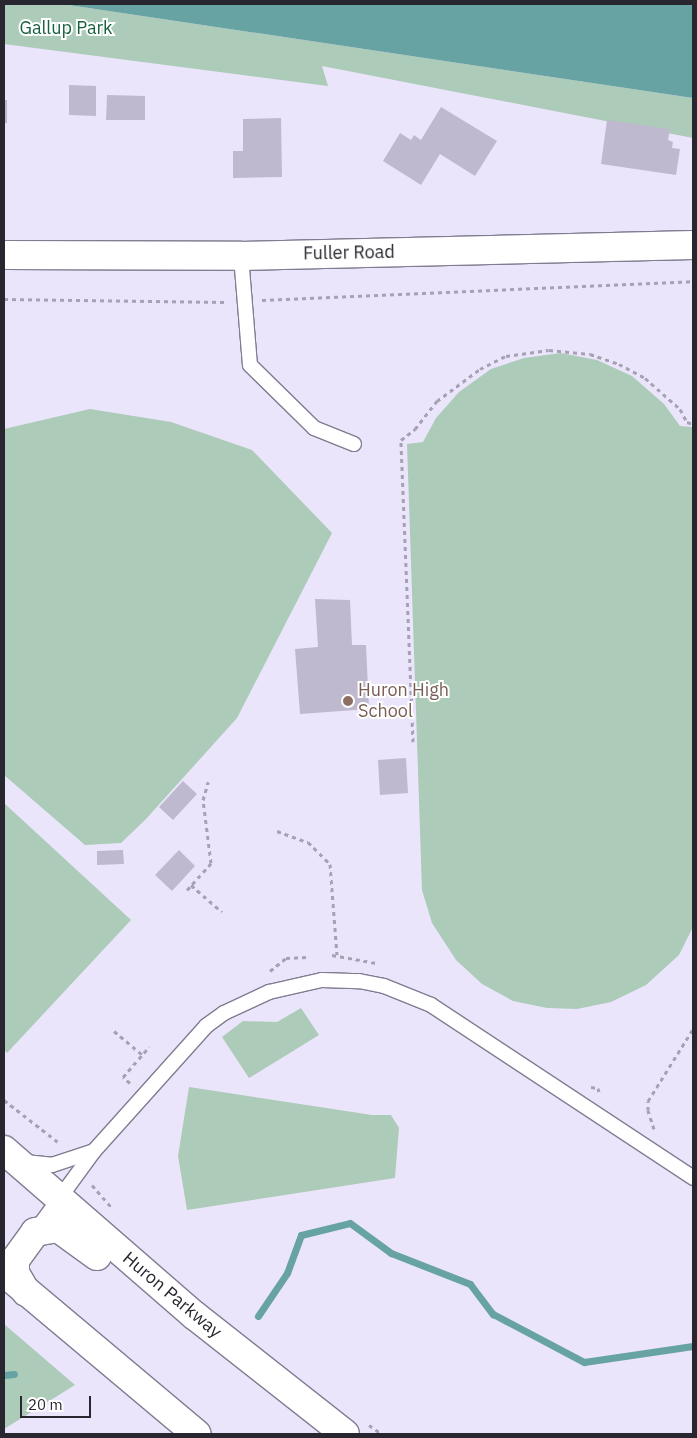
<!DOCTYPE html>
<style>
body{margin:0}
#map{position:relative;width:697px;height:1438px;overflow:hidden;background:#ebe5fc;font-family:"IBM Plex Sans",sans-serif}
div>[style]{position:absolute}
.green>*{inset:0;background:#accbb8}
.water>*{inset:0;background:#68a3a3}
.stream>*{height:7px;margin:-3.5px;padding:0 3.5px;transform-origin:3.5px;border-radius:3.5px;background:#68a3a3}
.building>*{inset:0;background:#bfb9cf}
.path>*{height:3px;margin-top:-1.5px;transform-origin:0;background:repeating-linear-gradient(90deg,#a6a1b3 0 4px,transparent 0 8px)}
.roads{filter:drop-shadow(1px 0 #817c91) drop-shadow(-1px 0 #817c91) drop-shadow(0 1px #817c91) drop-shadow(0 -1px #817c91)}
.lane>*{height:14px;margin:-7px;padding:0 7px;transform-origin:7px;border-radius:7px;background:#fff}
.secondary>*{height:28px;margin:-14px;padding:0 14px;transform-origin:14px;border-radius:14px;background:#fff}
.dots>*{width:14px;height:14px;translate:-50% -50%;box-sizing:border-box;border:2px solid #fff;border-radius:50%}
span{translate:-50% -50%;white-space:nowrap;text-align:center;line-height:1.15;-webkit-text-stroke:4px #fff;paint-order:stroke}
.park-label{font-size:18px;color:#17603e}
.street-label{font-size:18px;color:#28262e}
.education-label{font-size:18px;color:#785e54}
.left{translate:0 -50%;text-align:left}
.frame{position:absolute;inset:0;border:5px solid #28262e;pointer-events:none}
.scale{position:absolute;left:20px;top:1396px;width:71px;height:22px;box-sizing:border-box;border:2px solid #28262e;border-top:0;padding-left:6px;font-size:15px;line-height:18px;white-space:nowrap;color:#28262e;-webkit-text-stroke:4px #fff;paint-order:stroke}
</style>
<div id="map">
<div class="green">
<i style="clip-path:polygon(4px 4px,62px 4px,693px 98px,693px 138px,322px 66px,328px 86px,4px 44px)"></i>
<i style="clip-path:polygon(561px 353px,597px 360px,632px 376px,664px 404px,680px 426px,693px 427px,693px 927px,679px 955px,646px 985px,611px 1002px,577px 1009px,547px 1008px,513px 1001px,482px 984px,456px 960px,432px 923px,422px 890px,407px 444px,423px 442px,436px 418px,459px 392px,491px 369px,524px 358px)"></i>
<i style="clip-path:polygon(90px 409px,171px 422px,252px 450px,332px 533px,237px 718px,146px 819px,121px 843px,85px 845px,4px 775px,4px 429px)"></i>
<i style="clip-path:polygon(4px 803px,131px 920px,7px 1053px,4px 1050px)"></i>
<i style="clip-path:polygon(301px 1008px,319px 1035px,249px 1078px,222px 1037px,243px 1021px,277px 1022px)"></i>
<i style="clip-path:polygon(189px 1087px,372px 1115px,391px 1115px,399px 1128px,395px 1178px,187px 1210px,178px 1156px)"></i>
<i style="clip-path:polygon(4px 1324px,75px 1385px,4px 1429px)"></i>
</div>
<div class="water">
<i style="clip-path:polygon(62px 4px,693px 4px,693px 98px)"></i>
</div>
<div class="stream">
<i style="left:258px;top:1316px;width:52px;rotate:-56deg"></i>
<i style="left:287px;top:1273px;width:40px;rotate:-69.8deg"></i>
<i style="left:301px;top:1235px;width:50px;rotate:-13.8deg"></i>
<i style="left:350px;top:1223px;width:51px;rotate:36.2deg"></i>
<i style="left:391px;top:1253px;width:85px;rotate:21.4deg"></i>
<i style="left:470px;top:1284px;width:38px;rotate:53deg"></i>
<i style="left:493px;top:1314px;width:103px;rotate:27.8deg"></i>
<i style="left:584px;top:1362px;width:110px;rotate:-8.4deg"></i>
<i style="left:4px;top:1375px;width:10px;rotate:-6deg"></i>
</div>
<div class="building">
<i style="clip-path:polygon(69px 85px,96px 86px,96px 116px,69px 115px)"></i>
<i style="clip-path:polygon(107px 95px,145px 96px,145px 120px,106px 120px)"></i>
<i style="clip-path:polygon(4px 100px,7px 100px,7px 123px,4px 123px)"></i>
<i style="clip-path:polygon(441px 107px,497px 141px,475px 176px,440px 154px,421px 185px,383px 161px,400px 133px,411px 140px,414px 135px,421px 140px)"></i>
<i style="clip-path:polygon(281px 118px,282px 177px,233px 178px,233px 151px,243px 151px,243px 119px)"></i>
<i style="clip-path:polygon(607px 120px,670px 129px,668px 140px,673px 142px,672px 148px,680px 149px,676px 175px,601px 164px)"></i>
<i style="clip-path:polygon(315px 599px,350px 600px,352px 645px,366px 645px,369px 709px,300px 714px,295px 649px,318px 647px)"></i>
<i style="clip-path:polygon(406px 758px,408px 793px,380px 795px,378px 760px)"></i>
<i style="clip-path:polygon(183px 781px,197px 794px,173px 820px,159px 807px)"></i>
<i style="clip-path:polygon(123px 850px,124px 864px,97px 865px,97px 851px)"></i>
<i style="clip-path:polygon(179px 850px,195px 866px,172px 891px,155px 875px)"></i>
</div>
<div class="path">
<i style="left:4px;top:299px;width:221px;rotate:0.8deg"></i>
<i style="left:262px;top:300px;width:431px;rotate:-2.5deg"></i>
<i style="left:413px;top:742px;width:302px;rotate:-92.3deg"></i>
<i style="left:401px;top:440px;width:18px;rotate:-38deg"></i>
<i style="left:415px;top:429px;width:36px;rotate:-52deg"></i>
<i style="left:437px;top:401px;width:54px;rotate:-36.7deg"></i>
<i style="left:480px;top:369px;width:29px;rotate:-27deg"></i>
<i style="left:506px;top:356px;width:43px;rotate:-7.9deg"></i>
<i style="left:549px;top:350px;width:41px;rotate:5.6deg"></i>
<i style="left:590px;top:354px;width:31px;rotate:19deg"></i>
<i style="left:619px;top:364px;width:30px;rotate:28deg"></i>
<i style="left:645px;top:378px;width:47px;rotate:41.5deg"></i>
<i style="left:680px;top:409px;width:15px;rotate:62deg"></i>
<i style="left:687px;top:422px;width:6px;rotate:18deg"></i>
<i style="left:277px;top:831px;width:33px;rotate:20deg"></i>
<i style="left:308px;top:842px;width:31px;rotate:45deg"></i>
<i style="left:330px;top:864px;width:91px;rotate:85.6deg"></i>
<i style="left:191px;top:885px;width:41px;rotate:41.1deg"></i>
<i style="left:187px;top:890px;width:36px;rotate:-48deg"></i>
<i style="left:211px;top:863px;width:64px;rotate:-97.2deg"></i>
<i style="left:203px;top:800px;width:19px;rotate:-74deg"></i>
<i style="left:332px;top:955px;width:45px;rotate:10.3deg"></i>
<i style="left:270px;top:971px;width:21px;rotate:-39deg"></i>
<i style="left:286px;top:958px;width:21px;rotate:-3deg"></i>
<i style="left:114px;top:1031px;width:38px;rotate:40deg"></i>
<i style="left:130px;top:1083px;width:9px;rotate:-139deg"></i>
<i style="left:123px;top:1077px;width:40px;rotate:-49deg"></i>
<i style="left:591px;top:1087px;width:7px;rotate:8deg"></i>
<i style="left:598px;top:1088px;width:4px;rotate:76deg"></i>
<i style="left:4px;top:1100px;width:68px;rotate:37.9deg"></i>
<i style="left:654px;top:1129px;width:20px;rotate:-108deg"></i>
<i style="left:648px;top:1110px;width:9px;rotate:-90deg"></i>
<i style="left:648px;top:1101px;width:85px;rotate:-58deg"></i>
<i style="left:92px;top:1185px;width:29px;rotate:49deg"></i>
<i style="left:369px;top:1425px;width:16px;rotate:35deg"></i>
</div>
<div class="roads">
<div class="lane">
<i style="left:241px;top:256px;width:109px;rotate:85.3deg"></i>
<i style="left:250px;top:365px;width:90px;rotate:44.5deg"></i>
<i style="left:314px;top:428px;width:43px;rotate:21.8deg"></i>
<i style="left:25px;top:1162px;width:27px;rotate:6deg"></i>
<i style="left:52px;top:1165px;width:44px;rotate:-18.4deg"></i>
<i style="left:37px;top:1229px;width:97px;rotate:-53.8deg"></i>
<i style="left:94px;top:1151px;width:168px;rotate:-48.1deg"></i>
<i style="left:206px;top:1026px;width:22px;rotate:-36deg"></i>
<i style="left:224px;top:1013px;width:50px;rotate:-25deg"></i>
<i style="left:269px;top:992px;width:54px;rotate:-12.8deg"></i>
<i style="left:322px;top:980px;width:37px;rotate:2deg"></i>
<i style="left:359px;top:981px;width:25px;rotate:11deg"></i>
<i style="left:384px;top:986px;width:51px;rotate:22deg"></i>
<i style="left:431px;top:1005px;width:314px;rotate:33.4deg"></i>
</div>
<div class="secondary">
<i style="left:4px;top:255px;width:237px;rotate:0.2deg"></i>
<i style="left:241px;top:256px;width:452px;rotate:-1.4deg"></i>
<i style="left:4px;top:1150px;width:252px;rotate:41deg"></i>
<i style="left:194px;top:1315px;width:192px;rotate:38.2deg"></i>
<i style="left:12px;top:1279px;width:241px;rotate:40deg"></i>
<i style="left:26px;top:1292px;width:22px;rotate:-120deg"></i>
<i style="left:15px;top:1273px;width:13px;rotate:-90deg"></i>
<i style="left:15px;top:1260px;width:34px;rotate:-54deg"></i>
<i style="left:35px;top:1232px;width:23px;rotate:-10deg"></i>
<i style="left:58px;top:1228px;width:48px;rotate:35.7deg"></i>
</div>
</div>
<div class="dots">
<i style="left:348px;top:701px;background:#8d6e63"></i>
</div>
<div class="park-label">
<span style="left:66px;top:28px">Gallup Park</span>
</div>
<div class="street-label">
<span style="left:349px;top:253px;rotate:-1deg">Fuller Road</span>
<span style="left:172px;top:1295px;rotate:40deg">Huron Parkway</span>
</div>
<div class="education-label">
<span class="left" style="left:358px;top:701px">Huron High<br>School</span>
</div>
<div class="frame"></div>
<div class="scale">20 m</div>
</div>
